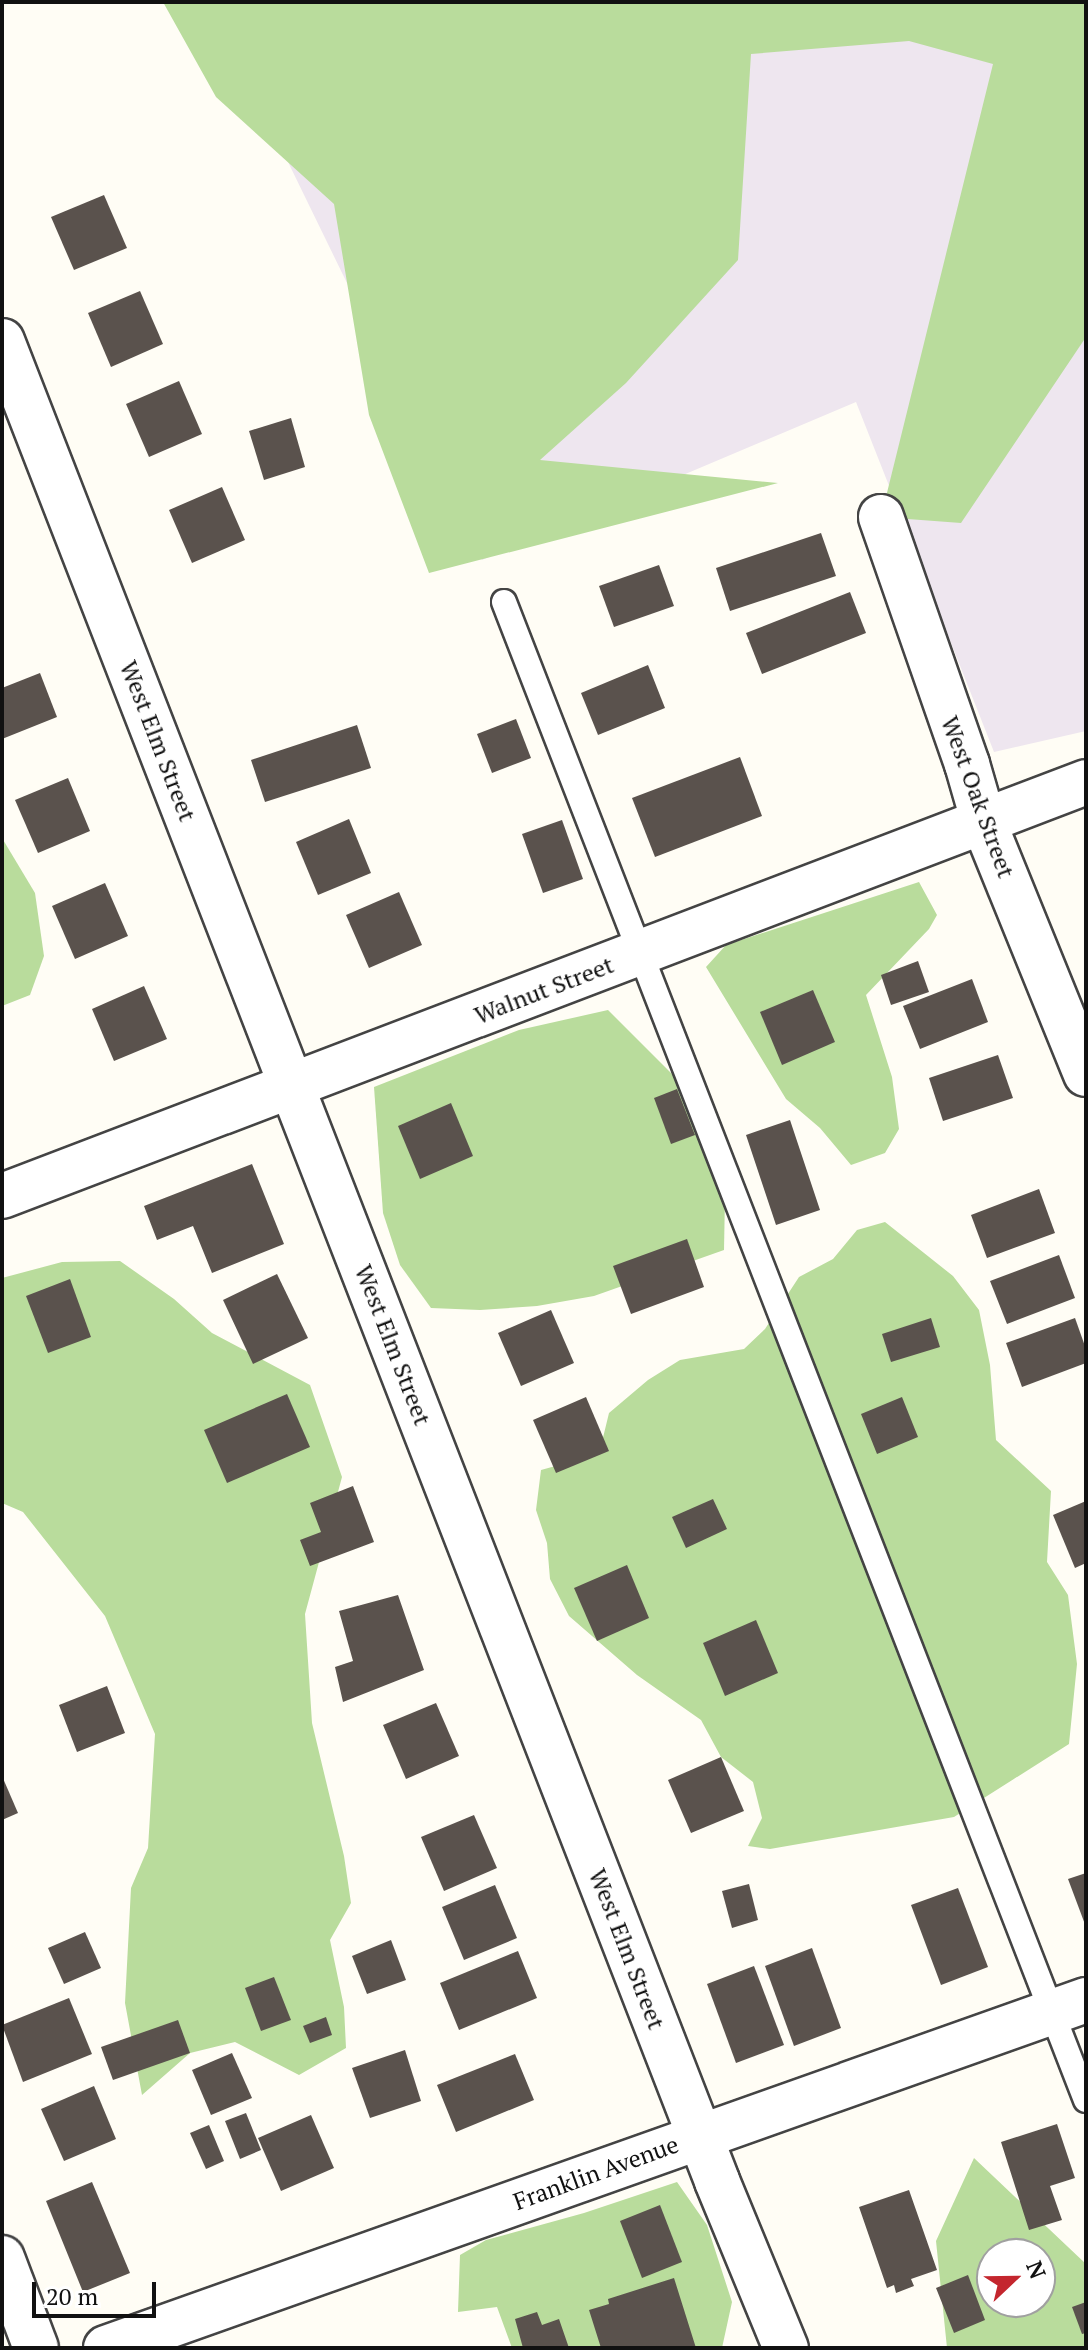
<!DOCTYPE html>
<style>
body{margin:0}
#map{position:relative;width:1088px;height:2350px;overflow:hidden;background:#fffdf5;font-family:"PT Serif",serif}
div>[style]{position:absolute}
.industrial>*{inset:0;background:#eee6ef}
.forest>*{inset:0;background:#b9dc9c}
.building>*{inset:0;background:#5a524d}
.roads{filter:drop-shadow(2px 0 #444) drop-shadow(-2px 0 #444) drop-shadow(0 2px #444) drop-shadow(0 -2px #444)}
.service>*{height:24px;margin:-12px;padding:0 12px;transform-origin:12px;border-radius:12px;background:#fff}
.minor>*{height:44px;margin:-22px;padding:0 22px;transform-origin:22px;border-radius:22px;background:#fff}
.tertiary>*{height:44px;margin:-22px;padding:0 22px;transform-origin:22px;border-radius:22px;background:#fff}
span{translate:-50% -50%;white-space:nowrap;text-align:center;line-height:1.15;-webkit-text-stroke:8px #fff;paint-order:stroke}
.street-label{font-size:24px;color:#111}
.frame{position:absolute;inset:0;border:4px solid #111;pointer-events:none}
.north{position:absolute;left:976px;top:2238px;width:80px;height:80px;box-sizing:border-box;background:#fff;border:2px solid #a0a0a0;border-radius:50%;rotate:68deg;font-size:22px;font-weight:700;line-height:32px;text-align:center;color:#111}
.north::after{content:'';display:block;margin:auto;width:28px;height:36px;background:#c4262e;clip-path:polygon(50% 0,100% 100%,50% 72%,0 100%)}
.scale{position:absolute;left:32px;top:2282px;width:124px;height:36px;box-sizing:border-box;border:4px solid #111;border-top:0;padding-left:10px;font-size:24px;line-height:28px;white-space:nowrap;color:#111;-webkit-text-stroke:6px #fff;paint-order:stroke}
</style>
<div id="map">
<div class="industrial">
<i style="clip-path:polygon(210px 2px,1086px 2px,1086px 731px,994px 752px,856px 402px,482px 560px)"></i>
</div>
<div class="forest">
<i style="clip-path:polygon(163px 2px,1086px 2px,1086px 337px,961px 523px,881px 517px,993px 64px,909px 41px,751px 54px,738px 260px,626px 383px,540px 460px,778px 483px,429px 573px,369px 415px,334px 204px,216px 97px)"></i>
<i style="clip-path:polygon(2px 838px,35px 893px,44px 956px,30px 995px,2px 1006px)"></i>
<i style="clip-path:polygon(919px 882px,937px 915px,929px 929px,866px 995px,892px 1077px,899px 1129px,885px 1153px,851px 1165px,820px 1128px,786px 1099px,706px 967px,726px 945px)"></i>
<i style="clip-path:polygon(608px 1010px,674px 1076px,725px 1196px,724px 1250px,594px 1296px,537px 1306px,480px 1310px,431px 1308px,400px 1265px,383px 1213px,374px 1087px,519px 1030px)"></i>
<i style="clip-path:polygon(885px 1222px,953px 1276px,979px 1310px,990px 1365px,996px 1440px,1051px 1491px,1047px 1562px,1068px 1595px,1077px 1664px,1069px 1744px,954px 1817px,770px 1849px,748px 1846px,762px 1818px,753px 1782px,721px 1757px,701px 1720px,637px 1675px,569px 1616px,550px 1579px,547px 1543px,536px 1510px,541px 1470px,599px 1454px,609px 1413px,648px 1380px,680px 1360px,744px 1349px,765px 1329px,799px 1277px,833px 1259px,857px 1230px)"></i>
<i style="clip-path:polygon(120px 1261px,174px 1299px,212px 1333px,310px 1385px,342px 1477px,305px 1614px,312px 1723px,344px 1856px,351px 1903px,330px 1940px,344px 2007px,346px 2048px,299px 2075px,235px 2042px,190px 2053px,142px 2095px,125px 2003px,131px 1888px,148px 1848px,155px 1734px,105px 1616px,23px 1512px,2px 1503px,2px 1278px,62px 1262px)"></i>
<i style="clip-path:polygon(evenodd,974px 2158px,1086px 2264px,1086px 2348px,947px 2348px,936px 2241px,974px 2158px,992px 2254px,1040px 2254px,1040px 2302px,992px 2302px,992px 2254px)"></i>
<i style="clip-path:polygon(677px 2182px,707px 2225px,732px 2302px,722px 2348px,512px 2348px,497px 2307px,458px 2312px,460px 2255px,486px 2240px,584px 2213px)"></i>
</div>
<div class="building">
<i style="clip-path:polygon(104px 195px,127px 248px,74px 270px,51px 217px)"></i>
<i style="clip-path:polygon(140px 291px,163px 344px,111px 367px,88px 313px)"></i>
<i style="clip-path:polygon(179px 381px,202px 434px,149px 457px,126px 404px)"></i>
<i style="clip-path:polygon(291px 418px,305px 467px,264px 480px,249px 431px)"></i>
<i style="clip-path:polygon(222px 487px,245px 540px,192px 563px,169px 510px)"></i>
<i style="clip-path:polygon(821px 533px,836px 576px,730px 611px,716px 568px)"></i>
<i style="clip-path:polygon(659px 565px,674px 606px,614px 627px,599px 586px)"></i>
<i style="clip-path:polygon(850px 592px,866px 633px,762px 674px,746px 633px)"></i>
<i style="clip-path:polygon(648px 665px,665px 708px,598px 735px,581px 693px)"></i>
<i style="clip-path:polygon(40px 673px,57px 717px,2px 739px,2px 688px)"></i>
<i style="clip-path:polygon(516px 719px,531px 758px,492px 773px,477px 734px)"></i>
<i style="clip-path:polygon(357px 725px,371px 768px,265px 802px,251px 760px)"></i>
<i style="clip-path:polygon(740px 757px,762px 816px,655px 857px,632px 798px)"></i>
<i style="clip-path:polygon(68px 778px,90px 831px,38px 853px,15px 800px)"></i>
<i style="clip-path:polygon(349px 819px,371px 873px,318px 895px,296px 842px)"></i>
<i style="clip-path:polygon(562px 820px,583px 879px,543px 893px,522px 834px)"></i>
<i style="clip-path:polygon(105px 883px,128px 936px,75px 959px,52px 906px)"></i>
<i style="clip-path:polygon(399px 892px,422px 945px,369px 968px,346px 915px)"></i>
<i style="clip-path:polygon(918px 961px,929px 992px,891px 1005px,881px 975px)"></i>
<i style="clip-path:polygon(972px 979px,988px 1022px,920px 1049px,903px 1006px)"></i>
<i style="clip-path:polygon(144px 986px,167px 1039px,114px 1061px,92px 1009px)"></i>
<i style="clip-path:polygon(813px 990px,835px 1042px,782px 1065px,760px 1012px)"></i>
<i style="clip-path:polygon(998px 1055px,1013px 1098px,943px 1121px,929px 1078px)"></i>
<i style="clip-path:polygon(677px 1089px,695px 1135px,671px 1144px,654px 1098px)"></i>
<i style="clip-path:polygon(451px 1103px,473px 1156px,420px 1179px,398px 1126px)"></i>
<i style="clip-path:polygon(790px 1120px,820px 1210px,776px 1225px,746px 1135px)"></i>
<i style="clip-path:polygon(252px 1164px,284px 1244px,212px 1273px,193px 1226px,157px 1240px,144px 1206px)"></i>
<i style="clip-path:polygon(1039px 1189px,1055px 1233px,987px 1258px,971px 1215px)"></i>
<i style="clip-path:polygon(687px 1239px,704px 1287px,631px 1314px,613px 1266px)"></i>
<i style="clip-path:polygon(1059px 1255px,1075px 1298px,1007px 1324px,990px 1281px)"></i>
<i style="clip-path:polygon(277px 1274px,308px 1338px,253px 1364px,223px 1300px)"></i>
<i style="clip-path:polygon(70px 1279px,91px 1337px,48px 1353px,26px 1296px)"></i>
<i style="clip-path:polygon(551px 1310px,574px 1363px,521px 1386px,498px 1333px)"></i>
<i style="clip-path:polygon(931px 1318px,940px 1347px,891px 1362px,882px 1334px)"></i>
<i style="clip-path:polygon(1075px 1318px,1086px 1349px,1086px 1363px,1022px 1387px,1006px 1343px)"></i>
<i style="clip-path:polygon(287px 1394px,310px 1447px,227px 1483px,204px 1430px)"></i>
<i style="clip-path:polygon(586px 1397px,609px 1451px,556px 1473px,533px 1420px)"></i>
<i style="clip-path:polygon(902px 1397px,918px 1437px,877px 1454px,861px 1414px)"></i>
<i style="clip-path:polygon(353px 1486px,374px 1542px,310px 1566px,300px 1540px,321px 1532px,310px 1503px)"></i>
<i style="clip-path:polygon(713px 1499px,727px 1529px,686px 1548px,672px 1517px)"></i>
<i style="clip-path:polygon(1086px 1501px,1086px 1563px,1075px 1568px,1053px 1515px)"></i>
<i style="clip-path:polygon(627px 1565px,649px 1618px,597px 1641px,574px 1588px)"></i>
<i style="clip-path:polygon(398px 1595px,424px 1670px,343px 1702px,335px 1667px,353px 1661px,339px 1611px)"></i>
<i style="clip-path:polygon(756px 1620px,778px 1673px,725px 1696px,703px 1643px)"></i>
<i style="clip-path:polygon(107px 1686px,125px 1733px,77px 1752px,59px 1705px)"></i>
<i style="clip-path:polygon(436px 1703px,459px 1756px,406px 1779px,383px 1725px)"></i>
<i style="clip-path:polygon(721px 1757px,744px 1811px,691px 1833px,668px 1780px)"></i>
<i style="clip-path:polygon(2px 1776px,18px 1813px,2px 1820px)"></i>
<i style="clip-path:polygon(474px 1815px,497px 1868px,444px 1891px,421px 1837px)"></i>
<i style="clip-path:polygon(1086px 1873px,1086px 1927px,1068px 1879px)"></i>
<i style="clip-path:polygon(749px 1884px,758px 1920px,732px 1928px,722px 1891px)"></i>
<i style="clip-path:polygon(495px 1885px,517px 1938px,464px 1960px,442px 1907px)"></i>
<i style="clip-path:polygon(958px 1888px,988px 1967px,941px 1985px,911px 1905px)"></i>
<i style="clip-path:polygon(85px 1932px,101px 1968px,64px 1984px,48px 1948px)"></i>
<i style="clip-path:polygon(391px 1940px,406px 1980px,367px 1994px,352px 1956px)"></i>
<i style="clip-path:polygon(812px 1948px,841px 2028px,794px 2046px,765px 1966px)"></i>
<i style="clip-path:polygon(518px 1951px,537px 1998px,459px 2030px,440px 1983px)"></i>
<i style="clip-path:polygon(754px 1966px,784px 2045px,736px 2063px,707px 1984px)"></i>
<i style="clip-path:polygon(274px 1977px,291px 2020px,261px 2031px,245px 1988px)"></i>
<i style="clip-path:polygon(69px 1998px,92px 2054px,23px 2082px,2px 2025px)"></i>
<i style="clip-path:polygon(326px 2017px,332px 2035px,310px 2043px,303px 2026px)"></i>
<i style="clip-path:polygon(178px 2020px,190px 2053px,113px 2080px,101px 2047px)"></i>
<i style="clip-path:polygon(405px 2050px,421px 2101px,370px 2118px,352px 2068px)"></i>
<i style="clip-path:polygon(232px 2053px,252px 2098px,211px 2115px,192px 2070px)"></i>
<i style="clip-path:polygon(515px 2054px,534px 2100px,456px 2132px,437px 2085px)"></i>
<i style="clip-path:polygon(94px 2086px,116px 2139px,64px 2161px,41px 2109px)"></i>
<i style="clip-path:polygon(246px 2113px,261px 2150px,240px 2159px,225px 2121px)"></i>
<i style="clip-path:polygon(311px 2115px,334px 2168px,281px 2191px,258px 2138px)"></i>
<i style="clip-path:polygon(1057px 2124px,1075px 2178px,1050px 2186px,1062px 2220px,1029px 2230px,1001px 2142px)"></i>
<i style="clip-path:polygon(209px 2125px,224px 2161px,206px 2169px,190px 2133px)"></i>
<i style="clip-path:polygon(92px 2182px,130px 2273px,83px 2292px,46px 2201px)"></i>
<i style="clip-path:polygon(909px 2190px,937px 2270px,911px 2279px,914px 2286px,896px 2293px,894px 2285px,887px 2288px,859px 2207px)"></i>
<i style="clip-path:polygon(660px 2205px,682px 2262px,642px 2278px,620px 2221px)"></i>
<i style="clip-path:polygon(968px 2275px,985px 2320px,954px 2333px,936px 2288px)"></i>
<i style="clip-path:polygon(674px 2278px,696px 2348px,601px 2348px,589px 2310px,609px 2304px,608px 2299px)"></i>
<i style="clip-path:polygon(1086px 2302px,1086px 2333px,1082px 2334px,1072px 2307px)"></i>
<i style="clip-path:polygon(537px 2312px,542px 2325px,559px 2319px,569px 2348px,523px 2348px,515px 2319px)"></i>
</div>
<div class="roads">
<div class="service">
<i style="left:504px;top:602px;width:1607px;rotate:68.77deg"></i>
</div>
<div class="minor">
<i style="left:2px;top:341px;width:1974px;rotate:68.76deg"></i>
<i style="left:717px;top:2181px;width:181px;rotate:67.6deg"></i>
<i style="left:881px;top:517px;width:262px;rotate:70.8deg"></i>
<i style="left:967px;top:764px;width:61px;rotate:73.9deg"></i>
<i style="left:984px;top:823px;width:271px;rotate:67.9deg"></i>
<i style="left:2px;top:1196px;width:1160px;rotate:-20.9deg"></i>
<i style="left:2px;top:2258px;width:96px;rotate:69.3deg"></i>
</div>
<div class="tertiary">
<i style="left:106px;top:2348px;width:1040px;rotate:-19.55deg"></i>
</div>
</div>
<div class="street-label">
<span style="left:158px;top:741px;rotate:69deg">West Elm Street</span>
<span style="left:978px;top:797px;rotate:70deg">West Oak Street</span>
<span style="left:544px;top:990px;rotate:-21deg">Walnut Street</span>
<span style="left:393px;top:1345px;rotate:69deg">West Elm Street</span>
<span style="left:627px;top:1949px;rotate:69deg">West Elm Street</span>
<span style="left:596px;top:2173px;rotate:-20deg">Franklin Avenue</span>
</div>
<div class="frame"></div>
<div class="north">N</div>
<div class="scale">20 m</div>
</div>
